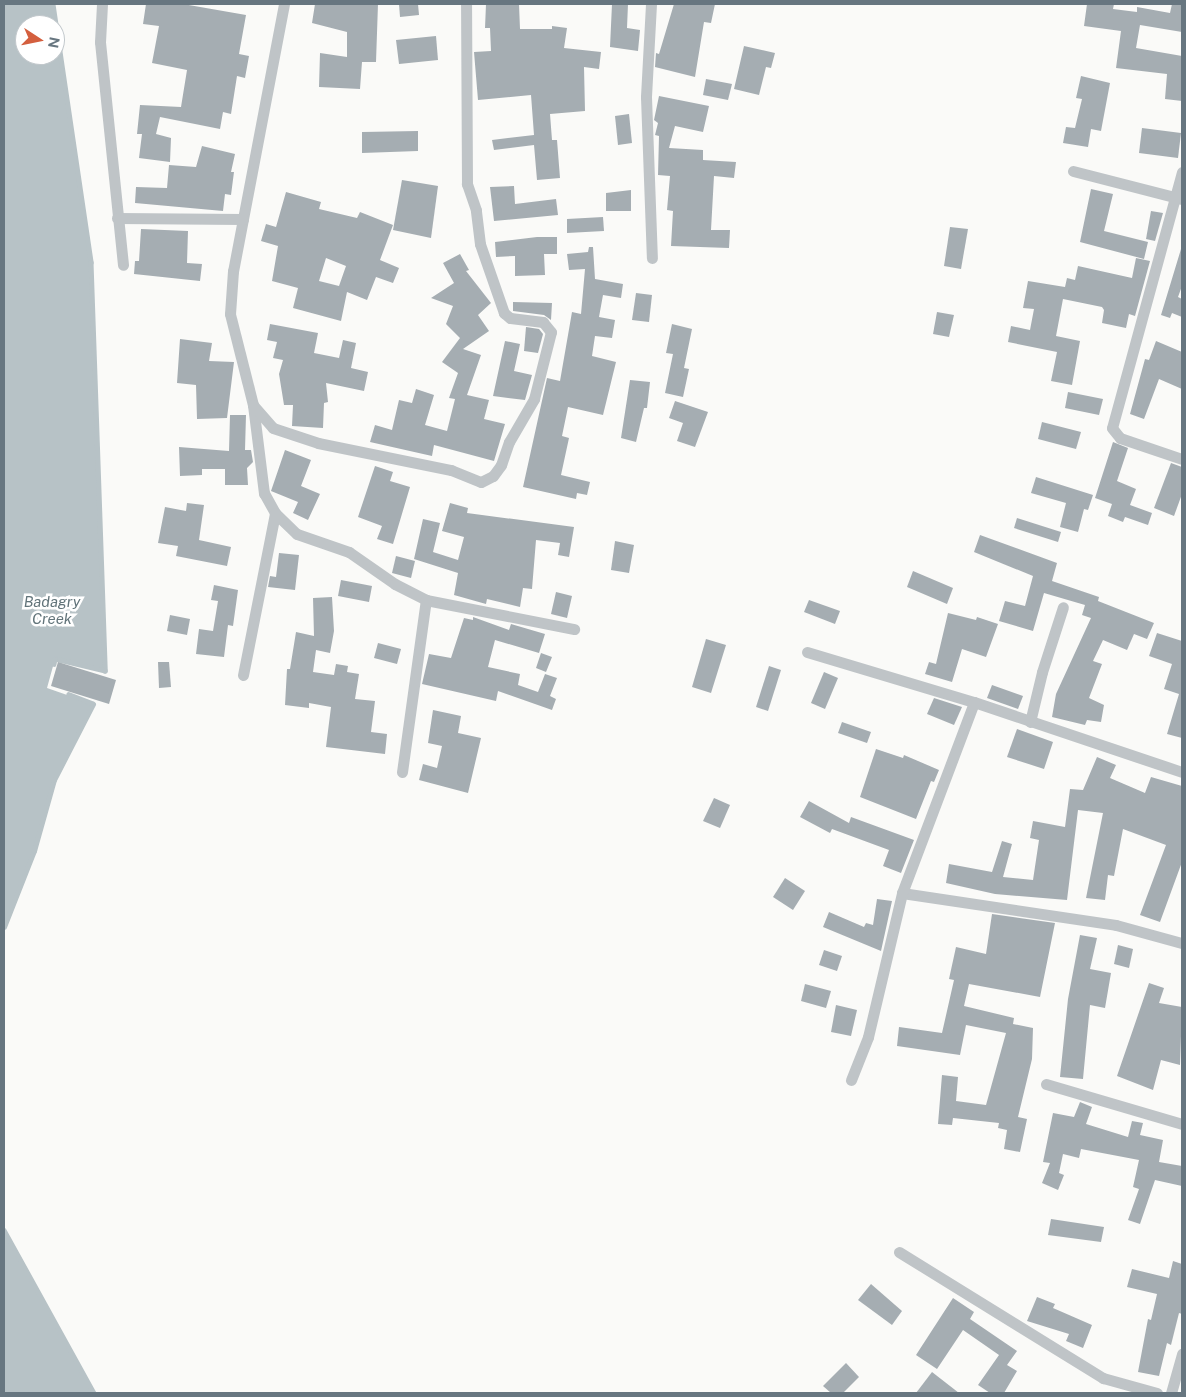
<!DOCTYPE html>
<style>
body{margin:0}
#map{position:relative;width:1186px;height:1397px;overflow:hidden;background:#fafaf8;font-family:"Public Sans",sans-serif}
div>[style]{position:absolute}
.water>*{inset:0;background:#b7c2c6}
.stream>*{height:4.5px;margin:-2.25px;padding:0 2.25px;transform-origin:2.25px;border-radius:2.25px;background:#b7c2c6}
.building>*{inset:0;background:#a5adb2}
.minor>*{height:11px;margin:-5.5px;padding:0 5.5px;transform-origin:5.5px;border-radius:5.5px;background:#bfc4c7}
span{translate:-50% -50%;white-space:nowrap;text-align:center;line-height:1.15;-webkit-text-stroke:5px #fff;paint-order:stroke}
.water-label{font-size:15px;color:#62747a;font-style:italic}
.frame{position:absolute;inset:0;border:5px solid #677680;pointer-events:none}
.north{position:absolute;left:15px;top:15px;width:50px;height:50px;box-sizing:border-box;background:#fff;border:1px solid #c2c8cc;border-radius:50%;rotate:101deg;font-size:14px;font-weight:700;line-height:20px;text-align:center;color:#677680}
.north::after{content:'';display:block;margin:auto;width:18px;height:22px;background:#d45f3e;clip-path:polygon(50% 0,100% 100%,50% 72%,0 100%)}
</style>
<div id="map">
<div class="water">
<i style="clip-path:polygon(evenodd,4px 4px,53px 4px,91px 262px,105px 671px,55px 659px,47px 688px,93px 704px,54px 780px,34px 851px,4px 927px,4px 4px,25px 25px,55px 25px,55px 55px,25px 55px,25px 25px)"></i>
<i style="clip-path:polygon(4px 1230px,94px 1393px,4px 1393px)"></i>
</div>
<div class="stream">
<i style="left:53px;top:4px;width:261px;rotate:81.6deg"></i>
<i style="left:91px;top:262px;width:409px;rotate:88deg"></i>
<i style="left:105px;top:671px;width:51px;rotate:-166.5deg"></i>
<i style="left:55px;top:659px;width:5px;rotate:101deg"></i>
<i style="left:4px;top:927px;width:82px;rotate:-68.5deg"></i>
<i style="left:34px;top:851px;width:74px;rotate:-74.3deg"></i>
<i style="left:54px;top:780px;width:85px;rotate:-62.8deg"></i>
<i style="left:93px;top:704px;width:26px;rotate:-159deg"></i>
<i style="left:4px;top:1230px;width:186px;rotate:61.1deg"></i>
</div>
<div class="building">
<i style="clip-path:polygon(146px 4px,183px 4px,246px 15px,239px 54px,249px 56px,245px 78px,237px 76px,231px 114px,223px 112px,220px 129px,160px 117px,156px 134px,171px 138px,170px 162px,139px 158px,142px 134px,137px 134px,140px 105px,181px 107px,187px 70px,152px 63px,159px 26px,143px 24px)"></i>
<i style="clip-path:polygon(315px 4px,378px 4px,376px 62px,362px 62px,360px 89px,319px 87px,320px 53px,347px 57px,347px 32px,312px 23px)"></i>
<i style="clip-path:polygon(399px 4px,418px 4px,419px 15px,400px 17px)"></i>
<i style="clip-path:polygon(486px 4px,519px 4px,520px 29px,552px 29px,552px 26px,567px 28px,564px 48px,601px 52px,599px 69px,584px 67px,585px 111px,550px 114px,552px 140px,557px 140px,560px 178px,537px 180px,534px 145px,494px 150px,492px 140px,534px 135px,531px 95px,478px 100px,474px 52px,491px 51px,490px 28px,485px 28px)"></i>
<i style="clip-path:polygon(612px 4px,628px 4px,627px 28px,640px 30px,638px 51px,610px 47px)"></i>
<i style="clip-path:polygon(674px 4px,715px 4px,711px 23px,704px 22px,695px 77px,655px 67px,656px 53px,659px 54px)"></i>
<i style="clip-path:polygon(1087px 4px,1114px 4px,1113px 9px,1137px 12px,1137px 7px,1170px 13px,1172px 4px,1182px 4px,1182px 32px,1140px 25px,1136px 48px,1182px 56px,1182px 101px,1165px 99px,1167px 74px,1116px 68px,1121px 31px,1084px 26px)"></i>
<i style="clip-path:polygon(436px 36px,438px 60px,399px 64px,396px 40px)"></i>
<i style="clip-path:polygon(744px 46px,775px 53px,771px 68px,766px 67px,759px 95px,734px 89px)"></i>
<i style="clip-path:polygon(1081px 76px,1110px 83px,1101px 131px,1091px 129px,1088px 147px,1063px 143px,1066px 127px,1075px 128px,1082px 99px,1076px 98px)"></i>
<i style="clip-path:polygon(706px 79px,732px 84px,728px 100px,703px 95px)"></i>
<i style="clip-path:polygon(659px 96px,709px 106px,703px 132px,675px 126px,669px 148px,703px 150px,703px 160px,736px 162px,734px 178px,714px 176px,711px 230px,730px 230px,729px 248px,671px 246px,673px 211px,667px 210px,670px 176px,658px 175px,659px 136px,655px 135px,658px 123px,654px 120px)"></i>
<i style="clip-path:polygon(629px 114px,632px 143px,618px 145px,615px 116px)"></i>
<i style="clip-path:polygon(1142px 128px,1181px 133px,1178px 158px,1139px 153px)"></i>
<i style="clip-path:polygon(418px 131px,418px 151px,362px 153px,362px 132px)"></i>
<i style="clip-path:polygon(202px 146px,235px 154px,231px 172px,234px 172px,231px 195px,225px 194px,223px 211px,135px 203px,136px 187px,167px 188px,169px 165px,196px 167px)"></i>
<i style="clip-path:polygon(402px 180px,438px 186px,431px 238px,393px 230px)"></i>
<i style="clip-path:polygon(514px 186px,515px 204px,556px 199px,558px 215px,494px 221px,490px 187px)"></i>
<i style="clip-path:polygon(1091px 189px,1113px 194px,1104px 231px,1148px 242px,1144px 259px,1080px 242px)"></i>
<i style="clip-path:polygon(631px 190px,631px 211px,606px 211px,606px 193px)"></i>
<i style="clip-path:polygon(evenodd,286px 192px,321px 202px,319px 209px,357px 218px,360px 212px,393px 225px,380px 260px,399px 268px,393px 283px,376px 277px,367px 300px,347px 292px,341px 321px,293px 308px,298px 288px,272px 281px,278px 246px,261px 241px,266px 224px,276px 227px,286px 192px,326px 258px,346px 266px,339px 286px,319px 281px,326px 258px)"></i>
<i style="clip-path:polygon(1151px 211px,1163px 213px,1155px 241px,1146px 239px)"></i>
<i style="clip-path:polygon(603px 217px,604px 231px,567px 233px,567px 219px)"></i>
<i style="clip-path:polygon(950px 227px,968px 229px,961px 269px,944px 266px)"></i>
<i style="clip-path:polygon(141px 229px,188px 231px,187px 263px,202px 264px,200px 281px,134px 274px,135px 261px,139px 261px)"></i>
<i style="clip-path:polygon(537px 237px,557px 237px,557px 254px,544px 254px,545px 275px,515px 276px,515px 256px,496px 257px,495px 242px)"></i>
<i style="clip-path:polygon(589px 247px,593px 247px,595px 279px,623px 284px,621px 298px,603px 295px,599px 317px,615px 320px,612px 338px,595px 336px,592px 356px,616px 362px,603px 415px,568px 407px,562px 436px,569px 438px,561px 475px,590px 482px,587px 495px,577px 493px,576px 499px,523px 487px,547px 378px,560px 381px,572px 312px,581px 314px,585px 269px,569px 270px,567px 254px,588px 252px)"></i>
<i style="clip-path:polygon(1181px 249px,1182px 286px,1178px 297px,1182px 299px,1182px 317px,1172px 313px,1170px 318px,1161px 315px)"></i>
<i style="clip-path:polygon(460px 254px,469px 270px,466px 271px,491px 303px,478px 315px,489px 331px,463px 349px,481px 355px,467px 395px,489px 400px,484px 419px,505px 424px,494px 461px,434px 445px,432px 456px,370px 442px,375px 425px,392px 430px,399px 400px,412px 403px,416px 389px,434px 395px,425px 425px,447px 431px,455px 399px,449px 398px,458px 373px,442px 362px,460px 338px,446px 324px,453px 306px,431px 298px,454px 283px,443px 263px)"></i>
<i style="clip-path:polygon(1136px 258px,1150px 261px,1135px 316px,1129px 314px,1126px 328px,1102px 323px,1104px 310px,1102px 307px,1063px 299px,1056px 336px,1080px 341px,1072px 385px,1051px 381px,1057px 352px,1008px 342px,1011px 326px,1030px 330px,1034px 309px,1023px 308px,1028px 281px,1065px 287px,1067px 278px,1075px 280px,1078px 266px,1132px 278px)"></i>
<i style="clip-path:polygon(636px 293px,652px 295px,649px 322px,632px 320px)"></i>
<i style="clip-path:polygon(513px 302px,552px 303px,551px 320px,544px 315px,513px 311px)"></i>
<i style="clip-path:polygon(937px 312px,954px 315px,949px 337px,933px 334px)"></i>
<i style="clip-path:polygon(270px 324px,318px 333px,314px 353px,339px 358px,343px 340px,356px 343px,351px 368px,368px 372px,364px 391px,326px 383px,328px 402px,324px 403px,323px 428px,292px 426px,293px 405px,284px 405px,279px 374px,283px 360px,273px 358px,277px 342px,267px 340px)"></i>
<i style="clip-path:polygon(672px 324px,692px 329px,684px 368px,689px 369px,683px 397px,665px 393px,673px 354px,666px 353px)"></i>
<i style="clip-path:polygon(526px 327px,539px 329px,543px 334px,538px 353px,524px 351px)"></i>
<i style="clip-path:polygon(180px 339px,212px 343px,209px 361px,234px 362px,227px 418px,197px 419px,196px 385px,177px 383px)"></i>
<i style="clip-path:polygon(505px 341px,520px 344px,514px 371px,532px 375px,525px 400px,493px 396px)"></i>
<i style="clip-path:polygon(1156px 341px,1182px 352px,1182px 389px,1159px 379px,1144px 419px,1130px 414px,1145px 359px,1149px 360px)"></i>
<i style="clip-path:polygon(630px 380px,650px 382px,647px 408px,644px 408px,636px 442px,621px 438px)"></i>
<i style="clip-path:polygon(1068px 392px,1103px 399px,1099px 415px,1065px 408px)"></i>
<i style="clip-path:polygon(675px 401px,708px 412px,695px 447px,677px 441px,683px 423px,669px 418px)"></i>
<i style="clip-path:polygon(230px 415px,246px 415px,245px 450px,251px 450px,253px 462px,247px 468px,248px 485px,225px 485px,225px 469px,202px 469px,202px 475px,180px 476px,179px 447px,229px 451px)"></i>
<i style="clip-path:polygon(1042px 422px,1081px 432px,1076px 449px,1038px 439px)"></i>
<i style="clip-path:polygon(1113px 442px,1128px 448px,1117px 481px,1136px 489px,1130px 505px,1152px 513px,1148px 525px,1125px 517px,1123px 522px,1108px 516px,1112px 504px,1095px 498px)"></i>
<i style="clip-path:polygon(285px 450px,311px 460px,301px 486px,320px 494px,308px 520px,293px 513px,298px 502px,271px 491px)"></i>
<i style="clip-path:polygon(1171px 463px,1182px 467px,1182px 494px,1174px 516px,1154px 508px)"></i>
<i style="clip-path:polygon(375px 466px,393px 472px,390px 481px,410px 487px,393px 544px,377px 539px,382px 526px,358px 517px)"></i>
<i style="clip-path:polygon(1036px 477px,1093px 495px,1088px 510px,1084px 509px,1078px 532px,1060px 527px,1066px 503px,1031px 493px)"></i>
<i style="clip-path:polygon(187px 503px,204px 505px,199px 540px,231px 547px,227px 566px,176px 556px,178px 546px,158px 543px,165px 507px,186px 511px)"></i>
<i style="clip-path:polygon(450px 503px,468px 508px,467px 513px,574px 527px,569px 557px,558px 555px,560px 543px,536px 540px,532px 589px,523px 588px,520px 607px,487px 599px,486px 604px,454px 595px,458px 573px,414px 559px,423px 519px,440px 523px,433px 552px,458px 560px,464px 537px,442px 531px)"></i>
<i style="clip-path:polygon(1017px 518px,1061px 532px,1058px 542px,1014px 528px)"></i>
<i style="clip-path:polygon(980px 535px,1057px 563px,1052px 581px,1099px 597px,1098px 601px,1154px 623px,1147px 639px,1134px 634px,1127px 650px,1103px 640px,1093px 661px,1102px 664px,1089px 698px,1104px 705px,1101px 722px,1087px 720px,1085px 725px,1052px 717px,1056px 694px,1091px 618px,1082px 615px,1085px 605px,1044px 593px,1033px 631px,999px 621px,1005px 601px,1025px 606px,1033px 576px,974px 552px)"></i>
<i style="clip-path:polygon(615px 541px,634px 545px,629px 573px,611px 570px)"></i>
<i style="clip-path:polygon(279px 553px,299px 555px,295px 590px,268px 587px,270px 576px,276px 577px)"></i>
<i style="clip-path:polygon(396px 556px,415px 561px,411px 578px,392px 573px)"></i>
<i style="clip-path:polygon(913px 571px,953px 588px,947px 604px,907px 587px)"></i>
<i style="clip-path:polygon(341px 580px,372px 586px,369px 602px,338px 596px)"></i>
<i style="clip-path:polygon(214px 585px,238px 590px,233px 626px,228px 625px,224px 657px,196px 654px,199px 629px,213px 631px,218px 601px,211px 600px)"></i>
<i style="clip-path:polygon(556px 592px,572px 596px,567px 618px,551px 614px)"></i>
<i style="clip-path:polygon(332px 597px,334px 631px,330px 653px,316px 650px,313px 672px,334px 675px,336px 664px,348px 666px,347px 672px,359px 674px,355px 699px,375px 701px,371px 732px,387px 734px,385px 754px,326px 747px,331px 707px,309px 703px,309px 708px,285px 705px,287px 669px,290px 669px,296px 632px,314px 636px,313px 598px)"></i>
<i style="clip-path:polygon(809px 600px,840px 611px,835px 624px,804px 612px)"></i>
<i style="clip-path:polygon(948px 613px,976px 620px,977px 617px,998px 624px,986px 657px,962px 649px,952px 682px,925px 674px,929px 662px,936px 664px)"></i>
<i style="clip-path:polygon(170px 615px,190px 619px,187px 635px,167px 631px)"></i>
<i style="clip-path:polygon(473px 617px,509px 630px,511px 624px,545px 634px,539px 653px,495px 640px,488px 667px,520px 674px,518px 685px,538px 692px,545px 674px,557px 678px,550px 696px,556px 699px,552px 710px,498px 691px,496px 701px,422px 684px,429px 654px,451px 658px,464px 618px,473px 620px)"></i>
<i style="clip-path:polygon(1157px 633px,1182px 641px,1182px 738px,1167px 734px,1179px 694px,1164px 689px,1172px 664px,1149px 656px)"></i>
<i style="clip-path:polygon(706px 639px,726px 645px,711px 693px,692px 687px)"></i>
<i style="clip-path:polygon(378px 643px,401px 649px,397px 664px,374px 658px)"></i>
<i style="clip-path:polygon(541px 653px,552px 657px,546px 672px,536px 668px)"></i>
<i style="clip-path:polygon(58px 662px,116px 680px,109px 704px,51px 686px)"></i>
<i style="clip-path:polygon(158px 662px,169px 662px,171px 687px,159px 688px)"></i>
<i style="clip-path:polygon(769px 666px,781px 670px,768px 711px,756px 707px)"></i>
<i style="clip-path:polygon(824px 672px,838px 678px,825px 709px,811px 703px)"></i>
<i style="clip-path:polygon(992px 685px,1023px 696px,1018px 709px,987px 698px)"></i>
<i style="clip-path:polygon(934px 698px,962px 707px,954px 725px,927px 714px)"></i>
<i style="clip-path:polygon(433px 710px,461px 716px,458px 733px,481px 738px,468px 793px,419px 780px,423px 764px,437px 768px,442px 746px,428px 743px)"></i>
<i style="clip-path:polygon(842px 722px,871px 732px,867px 743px,838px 733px)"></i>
<i style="clip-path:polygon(1017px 729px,1053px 742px,1044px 769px,1007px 757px)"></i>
<i style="clip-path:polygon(876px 749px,903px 758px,904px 755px,939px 770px,934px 782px,931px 781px,916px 819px,860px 797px)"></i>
<i style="clip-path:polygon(1097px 757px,1116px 765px,1110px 778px,1145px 793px,1151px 777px,1182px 786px,1182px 862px,1160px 922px,1140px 915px,1166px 845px,1123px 829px,1114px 876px,1108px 875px,1105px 900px,1086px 898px,1103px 813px,1078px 810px,1067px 900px,995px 894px,946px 883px,949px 864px,992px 872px,1002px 841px,1012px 844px,1003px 877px,1033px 880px,1039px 840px,1030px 838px,1033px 821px,1065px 827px,1070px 789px,1083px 790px)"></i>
<i style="clip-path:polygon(714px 798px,730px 805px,720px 828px,703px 821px)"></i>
<i style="clip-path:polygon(809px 801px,849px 823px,851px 817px,914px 840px,901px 873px,883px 866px,889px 850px,832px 829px,830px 833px,800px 817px)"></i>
<i style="clip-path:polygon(785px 878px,805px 891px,793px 910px,773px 897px)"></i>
<i style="clip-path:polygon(877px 899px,892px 901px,881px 951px,823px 927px,829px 912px,864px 927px,866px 923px,873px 925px)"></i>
<i style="clip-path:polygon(992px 914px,1055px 923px,1040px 997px,969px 984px,964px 1006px,1014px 1018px,1013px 1024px,1033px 1028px,1032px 1059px,1018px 1117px,1027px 1119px,1020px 1152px,1004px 1149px,1007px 1130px,998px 1128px,999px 1123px,953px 1118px,952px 1125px,938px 1124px,942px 1075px,958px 1077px,956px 1101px,986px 1105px,1006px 1033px,966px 1025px,960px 1055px,897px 1046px,899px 1027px,942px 1033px,954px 980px,949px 979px,956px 947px,986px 954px)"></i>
<i style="clip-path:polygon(1080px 935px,1097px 938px,1090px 969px,1111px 973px,1105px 1008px,1090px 1005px,1083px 1079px,1060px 1077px,1068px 999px)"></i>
<i style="clip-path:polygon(1118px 945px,1133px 949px,1129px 968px,1114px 964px)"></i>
<i style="clip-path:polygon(824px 950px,842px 956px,837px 971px,819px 965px)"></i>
<i style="clip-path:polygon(1149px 983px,1164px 988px,1159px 1003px,1182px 1007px,1180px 1065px,1161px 1060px,1153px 1090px,1117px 1076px)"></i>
<i style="clip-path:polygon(805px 984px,831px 991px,826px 1008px,801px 1001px)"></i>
<i style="clip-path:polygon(836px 1005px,857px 1010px,851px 1036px,831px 1032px)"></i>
<i style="clip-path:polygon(1080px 1102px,1092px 1107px,1086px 1124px,1128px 1137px,1132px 1121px,1143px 1123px,1140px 1135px,1163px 1140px,1159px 1162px,1182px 1166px,1182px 1186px,1155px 1180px,1140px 1224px,1128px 1220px,1139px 1189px,1133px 1187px,1139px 1160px,1081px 1149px,1079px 1158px,1063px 1154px,1059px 1173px,1064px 1175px,1058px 1190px,1042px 1183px,1050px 1163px,1043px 1162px,1053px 1113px,1074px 1117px)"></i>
<i style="clip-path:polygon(1051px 1219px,1104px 1227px,1101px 1242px,1048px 1235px)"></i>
<i style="clip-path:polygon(1173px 1261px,1182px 1264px,1182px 1314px,1179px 1313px,1171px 1345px,1167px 1343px,1159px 1376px,1138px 1372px,1148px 1319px,1151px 1320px,1157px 1294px,1127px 1287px,1132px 1269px,1169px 1278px)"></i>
<i style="clip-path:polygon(871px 1284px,902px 1311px,892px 1325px,858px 1300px)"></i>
<i style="clip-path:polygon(1037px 1297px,1055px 1304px,1053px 1308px,1092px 1325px,1083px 1348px,1066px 1341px,1069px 1334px,1027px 1321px)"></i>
<i style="clip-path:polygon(953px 1298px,974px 1312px,970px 1319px,1017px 1351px,1007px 1365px,1017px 1371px,1004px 1393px,990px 1393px,978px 1385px,999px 1355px,963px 1330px,937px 1369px,916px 1355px)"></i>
<i style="clip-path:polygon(846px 1363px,859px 1377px,843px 1393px,831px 1393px,823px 1386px)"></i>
<i style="clip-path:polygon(932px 1372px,959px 1393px,916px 1393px)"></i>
</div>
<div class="minor">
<i style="left:102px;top:4px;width:38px;rotate:93deg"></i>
<i style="left:100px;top:42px;width:224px;rotate:84.1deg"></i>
<i style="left:284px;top:4px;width:272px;rotate:100.8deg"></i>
<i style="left:233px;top:271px;width:43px;rotate:94deg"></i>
<i style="left:230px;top:314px;width:94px;rotate:75.8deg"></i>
<i style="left:253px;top:405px;width:89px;rotate:82.9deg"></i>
<i style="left:264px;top:493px;width:23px;rotate:61deg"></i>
<i style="left:275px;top:513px;width:30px;rotate:44deg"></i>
<i style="left:297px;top:534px;width:55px;rotate:19.1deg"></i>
<i style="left:349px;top:552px;width:56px;rotate:34.8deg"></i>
<i style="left:395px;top:584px;width:35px;rotate:27deg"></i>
<i style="left:426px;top:600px;width:151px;rotate:11.1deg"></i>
<i style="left:651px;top:4px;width:93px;rotate:93.1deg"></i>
<i style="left:646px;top:97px;width:161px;rotate:87.9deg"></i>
<i style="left:1073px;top:171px;width:113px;rotate:14.4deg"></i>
<i style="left:1182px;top:172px;width:265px;rotate:105.3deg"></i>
<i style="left:1112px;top:428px;width:13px;rotate:51deg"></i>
<i style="left:1120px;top:438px;width:65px;rotate:18.7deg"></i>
<i style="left:117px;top:218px;width:126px;rotate:0.5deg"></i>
<i style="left:253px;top:405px;width:30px;rotate:49deg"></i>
<i style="left:273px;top:428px;width:47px;rotate:18.4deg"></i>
<i style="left:318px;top:443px;width:136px;rotate:11.5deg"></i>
<i style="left:451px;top:470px;width:32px;rotate:22deg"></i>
<i style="left:481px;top:482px;width:13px;rotate:-27deg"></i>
<i style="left:493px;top:476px;width:14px;rotate:-54deg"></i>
<i style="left:501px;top:465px;width:24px;rotate:-71deg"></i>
<i style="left:509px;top:442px;width:50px;rotate:-59.8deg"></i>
<i style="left:534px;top:399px;width:69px;rotate:-75.8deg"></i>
<i style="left:551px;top:332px;width:13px;rotate:-129deg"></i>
<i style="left:543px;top:322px;width:33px;rotate:-173deg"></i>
<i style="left:510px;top:318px;width:8px;rotate:-140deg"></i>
<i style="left:504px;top:313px;width:73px;rotate:-109.2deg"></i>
<i style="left:480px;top:244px;width:34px;rotate:-97deg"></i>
<i style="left:476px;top:210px;width:28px;rotate:-109deg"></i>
<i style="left:467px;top:184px;width:180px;rotate:-90.3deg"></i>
<i style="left:807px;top:652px;width:174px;rotate:16.7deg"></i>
<i style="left:974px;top:702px;width:219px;rotate:18.6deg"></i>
<i style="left:243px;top:675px;width:165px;rotate:-78.8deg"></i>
<i style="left:1030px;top:722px;width:51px;rotate:-76.5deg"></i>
<i style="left:1042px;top:672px;width:68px;rotate:-72.1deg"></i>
<i style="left:402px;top:772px;width:174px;rotate:-82.1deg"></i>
<i style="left:902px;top:893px;width:216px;rotate:8.5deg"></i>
<i style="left:1116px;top:925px;width:68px;rotate:15.3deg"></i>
<i style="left:851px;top:1080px;width:46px;rotate:-68.4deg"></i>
<i style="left:868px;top:1037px;width:148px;rotate:-76.7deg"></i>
<i style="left:902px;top:893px;width:204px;rotate:-69.3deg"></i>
<i style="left:1046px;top:1084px;width:142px;rotate:16.4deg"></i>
<i style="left:899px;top:1252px;width:240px;rotate:31.7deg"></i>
<i style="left:1103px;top:1378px;width:56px;rotate:15.5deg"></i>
<i style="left:1171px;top:1393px;width:41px;rotate:-74.2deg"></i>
</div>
<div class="water-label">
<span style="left:52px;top:610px">Badagry<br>Creek</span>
</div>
<div class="frame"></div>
<div class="north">N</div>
</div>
